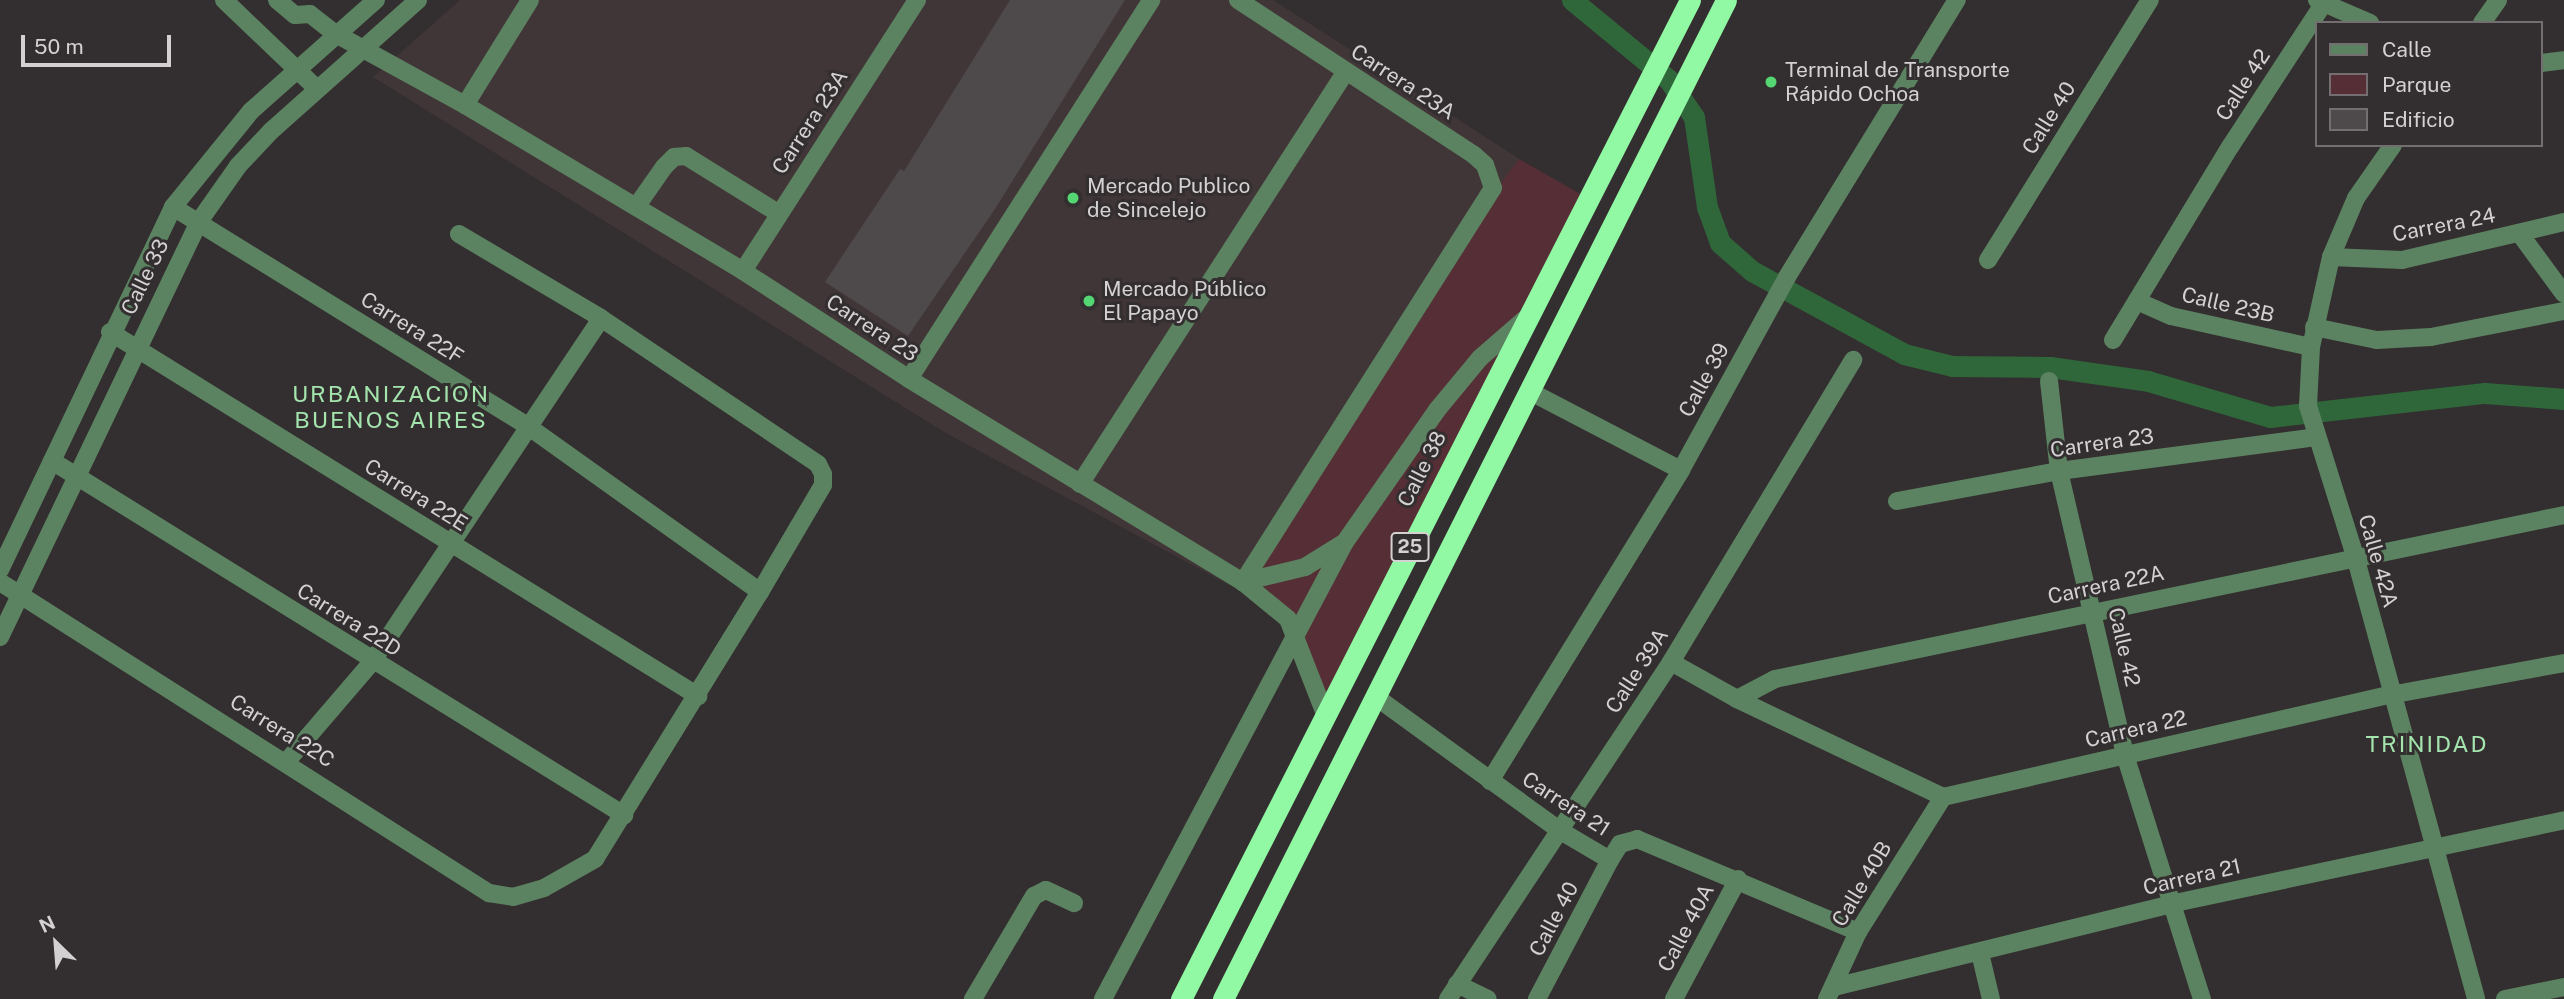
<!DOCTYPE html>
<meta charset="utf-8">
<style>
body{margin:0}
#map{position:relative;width:2564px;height:999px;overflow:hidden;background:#332e2f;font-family:"Public Sans",sans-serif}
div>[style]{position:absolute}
.built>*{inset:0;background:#413637}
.green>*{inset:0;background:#552e36}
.canal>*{height:21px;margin:-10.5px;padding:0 10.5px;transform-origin:10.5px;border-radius:10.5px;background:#2f663a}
.building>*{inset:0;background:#4e494a}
.minor>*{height:18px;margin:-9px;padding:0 9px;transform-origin:9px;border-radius:9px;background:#5c8361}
.highway>*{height:21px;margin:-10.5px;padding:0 10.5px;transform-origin:10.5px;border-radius:10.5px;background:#91f8a3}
.dots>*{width:19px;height:19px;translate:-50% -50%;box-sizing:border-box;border:4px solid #332e2f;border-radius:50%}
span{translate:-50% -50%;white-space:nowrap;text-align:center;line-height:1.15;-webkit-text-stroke:6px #332e2f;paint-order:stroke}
.shield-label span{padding:2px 5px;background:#332e2f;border:2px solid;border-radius:5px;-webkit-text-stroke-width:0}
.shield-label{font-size:19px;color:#d4d1d2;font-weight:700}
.poi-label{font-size:21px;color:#d4d1d2}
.left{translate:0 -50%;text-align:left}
.street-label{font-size:21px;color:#d4d1d2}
.neighbourhood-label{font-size:23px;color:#a4e4ad;letter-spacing:2px}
.legend{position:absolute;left:2315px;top:21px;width:228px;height:126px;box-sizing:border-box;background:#332e2f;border:2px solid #736f70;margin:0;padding:9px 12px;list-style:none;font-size:21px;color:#d4d1d2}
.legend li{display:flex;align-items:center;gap:14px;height:35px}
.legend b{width:35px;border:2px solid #736f70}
.north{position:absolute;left:21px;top:908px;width:70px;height:70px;-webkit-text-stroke:5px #332e2f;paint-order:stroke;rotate:335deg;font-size:19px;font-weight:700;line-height:28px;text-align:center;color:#d4d1d2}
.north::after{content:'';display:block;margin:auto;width:24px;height:32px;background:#d4d1d2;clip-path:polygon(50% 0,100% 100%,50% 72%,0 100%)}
.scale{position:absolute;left:21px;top:35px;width:150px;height:32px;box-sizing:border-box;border:4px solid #d4d1d2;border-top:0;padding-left:9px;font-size:21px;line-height:24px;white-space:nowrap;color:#d4d1d2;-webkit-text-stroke:5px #332e2f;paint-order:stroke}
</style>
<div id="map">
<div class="built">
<i style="clip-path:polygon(460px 0,1273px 0,1535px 169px,1252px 597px,944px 432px,373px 77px)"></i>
</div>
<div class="green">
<i style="clip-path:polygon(1519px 159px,1589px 199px,1325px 714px,1296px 633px,1243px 582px,1488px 201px)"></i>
</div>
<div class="canal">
<i style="left:1572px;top:0;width:126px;rotate:39.5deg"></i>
<i style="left:1669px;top:80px;width:45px;rotate:56deg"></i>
<i style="left:1694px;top:117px;width:91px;rotate:81.8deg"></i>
<i style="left:1707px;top:207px;width:38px;rotate:70deg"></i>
<i style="left:1720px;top:243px;width:43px;rotate:41.2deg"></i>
<i style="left:1752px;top:271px;width:173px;rotate:28.6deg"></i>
<i style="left:1904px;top:354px;width:49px;rotate:14deg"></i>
<i style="left:1952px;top:366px;width:98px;rotate:0.6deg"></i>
<i style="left:2050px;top:367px;width:99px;rotate:8.1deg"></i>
<i style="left:2148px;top:381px;width:127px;rotate:16.4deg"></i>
<i style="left:2270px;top:417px;width:216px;rotate:-6.4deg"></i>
<i style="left:2485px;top:393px;width:79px;rotate:4.3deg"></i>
</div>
<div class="building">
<i style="clip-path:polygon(1010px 0,1125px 0,995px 209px,908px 336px,825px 282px,900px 169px,904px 171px)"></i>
</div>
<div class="minor">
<i style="left:224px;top:0;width:126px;rotate:43.7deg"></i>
<i style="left:277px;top:0;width:23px;rotate:40deg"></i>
<i style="left:295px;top:15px;width:15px;rotate:-4deg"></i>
<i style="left:310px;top:14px;width:33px;rotate:38deg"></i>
<i style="left:336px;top:34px;width:147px;rotate:28.8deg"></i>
<i style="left:465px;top:105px;width:324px;rotate:30.8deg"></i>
<i style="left:743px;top:271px;width:198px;rotate:33deg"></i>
<i style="left:909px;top:379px;width:391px;rotate:31.3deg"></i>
<i style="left:1243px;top:582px;width:58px;rotate:39.4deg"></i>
<i style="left:1288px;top:619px;width:102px;rotate:68.7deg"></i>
<i style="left:1238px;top:0;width:282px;rotate:33.3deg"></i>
<i style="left:1474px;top:155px;width:15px;rotate:42deg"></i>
<i style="left:1485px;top:165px;width:24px;rotate:71deg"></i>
<i style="left:1493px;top:188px;width:467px;rotate:122.4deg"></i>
<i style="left:2317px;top:0;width:58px;rotate:23.5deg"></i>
<i style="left:2482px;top:23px;width:28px;rotate:-55deg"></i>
<i style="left:2541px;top:63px;width:23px;rotate:-7deg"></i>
<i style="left:465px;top:105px;width:123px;rotate:-58.2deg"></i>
<i style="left:2393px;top:145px;width:65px;rotate:124.9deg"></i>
<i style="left:2356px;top:198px;width:64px;rotate:113deg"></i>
<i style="left:2331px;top:257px;width:92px;rotate:102.5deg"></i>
<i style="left:2311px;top:347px;width:59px;rotate:92.9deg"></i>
<i style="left:2308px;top:406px;width:157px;rotate:72.6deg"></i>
<i style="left:2355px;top:556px;width:459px;rotate:74.7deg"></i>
<i style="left:173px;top:207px;width:418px;rotate:31.7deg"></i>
<i style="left:529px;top:427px;width:284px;rotate:35.5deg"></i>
<i style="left:636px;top:207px;width:49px;rotate:-55deg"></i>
<i style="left:664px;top:167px;width:14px;rotate:-45deg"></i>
<i style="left:674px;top:157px;width:12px;rotate:-5deg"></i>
<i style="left:686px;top:156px;width:108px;rotate:31.8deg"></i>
<i style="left:2520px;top:234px;width:74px;rotate:53.7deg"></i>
<i style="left:2331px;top:257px;width:71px;rotate:2.4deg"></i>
<i style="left:2402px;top:260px;width:166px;rotate:-13.2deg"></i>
<i style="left:1988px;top:260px;width:306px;rotate:-58.1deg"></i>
<i style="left:743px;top:271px;width:322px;rotate:-57.3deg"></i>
<i style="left:2137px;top:301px;width:37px;rotate:24deg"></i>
<i style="left:2171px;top:316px;width:143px;rotate:12.5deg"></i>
<i style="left:2314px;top:327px;width:64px;rotate:11.7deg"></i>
<i style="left:2377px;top:340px;width:54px;rotate:-3.2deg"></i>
<i style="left:2431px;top:337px;width:136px;rotate:-11.1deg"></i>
<i style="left:110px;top:332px;width:692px;rotate:31.76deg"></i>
<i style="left:2113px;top:340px;width:226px;rotate:-58.8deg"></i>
<i style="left:2230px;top:147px;width:176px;rotate:-56.9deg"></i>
<i style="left:909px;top:379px;width:450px;rotate:-57.4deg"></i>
<i style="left:2049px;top:381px;width:91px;rotate:83.7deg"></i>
<i style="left:2059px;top:471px;width:292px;rotate:76.9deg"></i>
<i style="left:2125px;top:755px;width:256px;rotate:72.5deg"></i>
<i style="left:1529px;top:391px;width:171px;rotate:27.5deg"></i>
<i style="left:52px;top:461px;width:673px;rotate:31.75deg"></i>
<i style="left:1080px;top:484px;width:490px;rotate:-57.2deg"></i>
<i style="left:1897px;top:501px;width:165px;rotate:-10.5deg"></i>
<i style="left:2059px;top:471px;width:259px;rotate:-7.5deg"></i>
<i style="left:0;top:570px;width:402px;rotate:-64.5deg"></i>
<i style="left:173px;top:207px;width:124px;rotate:-50.9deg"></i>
<i style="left:251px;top:111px;width:167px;rotate:-41.6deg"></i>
<i style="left:0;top:582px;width:580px;rotate:32.46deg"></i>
<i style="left:489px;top:893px;width:24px;rotate:9deg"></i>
<i style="left:513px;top:897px;width:32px;rotate:-16deg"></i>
<i style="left:544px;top:888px;width:59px;rotate:-29.6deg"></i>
<i style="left:595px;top:859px;width:314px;rotate:-58.3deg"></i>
<i style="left:760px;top:592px;width:124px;rotate:-59.5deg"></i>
<i style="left:823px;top:485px;width:11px;rotate:-90deg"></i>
<i style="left:823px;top:474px;width:11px;rotate:-117deg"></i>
<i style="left:818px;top:464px;width:262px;rotate:-146.1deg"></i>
<i style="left:601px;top:318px;width:165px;rotate:-149.4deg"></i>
<i style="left:1243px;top:582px;width:64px;rotate:-13.6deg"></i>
<i style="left:1305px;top:567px;width:44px;rotate:-31.9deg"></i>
<i style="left:0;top:637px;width:459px;rotate:-64.4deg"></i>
<i style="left:198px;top:223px;width:70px;rotate:-54.9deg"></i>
<i style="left:238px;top:166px;width:48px;rotate:-46.7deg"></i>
<i style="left:271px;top:131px;width:197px;rotate:-41.7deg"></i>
<i style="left:1671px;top:662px;width:76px;rotate:29.3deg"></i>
<i style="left:1737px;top:699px;width:228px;rotate:25.4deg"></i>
<i style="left:1943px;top:797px;width:458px;rotate:-12.9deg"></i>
<i style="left:2390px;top:695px;width:177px;rotate:-10.4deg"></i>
<i style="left:1376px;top:697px;width:226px;rotate:36deg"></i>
<i style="left:1559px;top:830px;width:59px;rotate:30.5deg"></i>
<i style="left:1610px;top:860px;width:19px;rotate:-58deg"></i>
<i style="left:1620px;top:844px;width:18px;rotate:-16deg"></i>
<i style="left:1637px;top:839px;width:240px;rotate:22.8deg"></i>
<i style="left:1737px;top:699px;width:43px;rotate:-27.8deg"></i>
<i style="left:1775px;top:679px;width:806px;rotate:-11.74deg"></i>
<i style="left:287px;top:761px;width:130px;rotate:-49.4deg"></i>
<i style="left:372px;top:662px;width:413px;rotate:-56.3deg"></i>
<i style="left:1490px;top:781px;width:365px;rotate:-58.4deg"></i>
<i style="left:1681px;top:470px;width:220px;rotate:-61.2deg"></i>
<i style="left:1787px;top:277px;width:325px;rotate:-58.5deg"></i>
<i style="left:1980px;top:953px;width:47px;rotate:76.6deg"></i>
<i style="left:1457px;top:984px;width:34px;rotate:26deg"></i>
<i style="left:1834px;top:987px;width:351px;rotate:-13.8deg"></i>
<i style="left:2175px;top:903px;width:398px;rotate:-12deg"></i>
<i style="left:973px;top:999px;width:120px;rotate:-59.4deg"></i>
<i style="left:1034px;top:896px;width:13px;rotate:-27deg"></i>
<i style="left:1046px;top:890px;width:31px;rotate:25deg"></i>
<i style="left:1103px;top:999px;width:517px;rotate:-62.1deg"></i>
<i style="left:1345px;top:542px;width:161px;rotate:-55.1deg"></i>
<i style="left:1437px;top:410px;width:67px;rotate:-50.4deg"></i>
<i style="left:1480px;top:358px;width:61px;rotate:-41deg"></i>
<i style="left:1448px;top:999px;width:404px;rotate:-56.5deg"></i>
<i style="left:1671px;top:662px;width:353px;rotate:-58.9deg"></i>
<i style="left:1537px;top:999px;width:157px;rotate:-62.3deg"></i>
<i style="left:1674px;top:999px;width:136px;rotate:-61.9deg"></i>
<i style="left:1827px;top:999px;width:74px;rotate:-65.2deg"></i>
<i style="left:1858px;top:932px;width:160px;rotate:-57.8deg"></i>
<i style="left:2505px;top:999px;width:60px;rotate:-11.5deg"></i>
</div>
<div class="highway">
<i style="left:1181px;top:999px;width:1121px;rotate:-63deg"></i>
<i style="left:1223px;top:999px;width:1118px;rotate:-63.27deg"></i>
</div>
<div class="dots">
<i style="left:1771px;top:82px;background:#54d672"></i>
<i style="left:1073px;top:198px;background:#54d672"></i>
<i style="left:1089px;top:301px;background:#54d672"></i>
</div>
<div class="shield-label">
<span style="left:1410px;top:547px">25</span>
</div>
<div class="poi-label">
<span class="left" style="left:1785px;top:82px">Terminal de Transporte<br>Rápido Ochoa</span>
<span class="left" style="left:1087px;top:198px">Mercado Publico<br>de Sincelejo</span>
<span class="left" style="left:1103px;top:301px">Mercado Público<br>El Papayo</span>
</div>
<div class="street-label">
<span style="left:1403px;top:82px;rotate:33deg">Carrera 23A</span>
<span style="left:2243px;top:85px;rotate:-57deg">Calle 42</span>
<span style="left:2049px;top:118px;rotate:-58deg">Calle 40</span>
<span style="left:810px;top:122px;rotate:-57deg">Carrera 23A</span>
<span style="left:2444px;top:225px;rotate:-11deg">Carrera 24</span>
<span style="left:145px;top:277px;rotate:-64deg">Calle 33</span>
<span style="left:2228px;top:305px;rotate:13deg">Calle 23B</span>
<span style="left:412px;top:328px;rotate:32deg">Carrera 22F</span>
<span style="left:872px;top:328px;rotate:33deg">Carrera 23</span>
<span style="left:1704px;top:380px;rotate:-61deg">Calle 39</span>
<span style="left:2102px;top:443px;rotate:-8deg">Carrera 23</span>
<span style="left:1422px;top:469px;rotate:-63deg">Calle 38</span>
<span style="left:416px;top:495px;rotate:32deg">Carrera 22E</span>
<span style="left:2378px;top:561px;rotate:74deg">Calle 42A</span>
<span style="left:2106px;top:585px;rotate:-12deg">Carrera 22A</span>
<span style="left:349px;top:620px;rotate:32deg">Carrera 22D</span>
<span style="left:2124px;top:647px;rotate:77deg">Calle 42</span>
<span style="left:1637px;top:671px;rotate:-57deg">Calle 39A</span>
<span style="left:2136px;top:729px;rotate:-13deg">Carrera 22</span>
<span style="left:282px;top:731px;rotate:32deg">Carrera 22C</span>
<span style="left:1566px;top:804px;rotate:33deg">Carrera 21</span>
<span style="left:2192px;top:877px;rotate:-13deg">Carrera 21</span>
<span style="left:1862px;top:884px;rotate:-59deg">Calle 40B</span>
<span style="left:1554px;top:919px;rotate:-62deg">Calle 40</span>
<span style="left:1686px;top:928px;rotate:-62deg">Calle 40A</span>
</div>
<div class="neighbourhood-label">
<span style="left:391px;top:407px">URBANIZACION<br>BUENOS AIRES</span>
<span style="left:2427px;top:744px">TRINIDAD</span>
</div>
<ul class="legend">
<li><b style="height:9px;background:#5c8361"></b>Calle</li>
<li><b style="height:19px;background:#552e36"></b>Parque</li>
<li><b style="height:19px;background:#4e494a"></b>Edificio</li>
</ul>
<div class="north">N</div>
<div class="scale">50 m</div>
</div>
